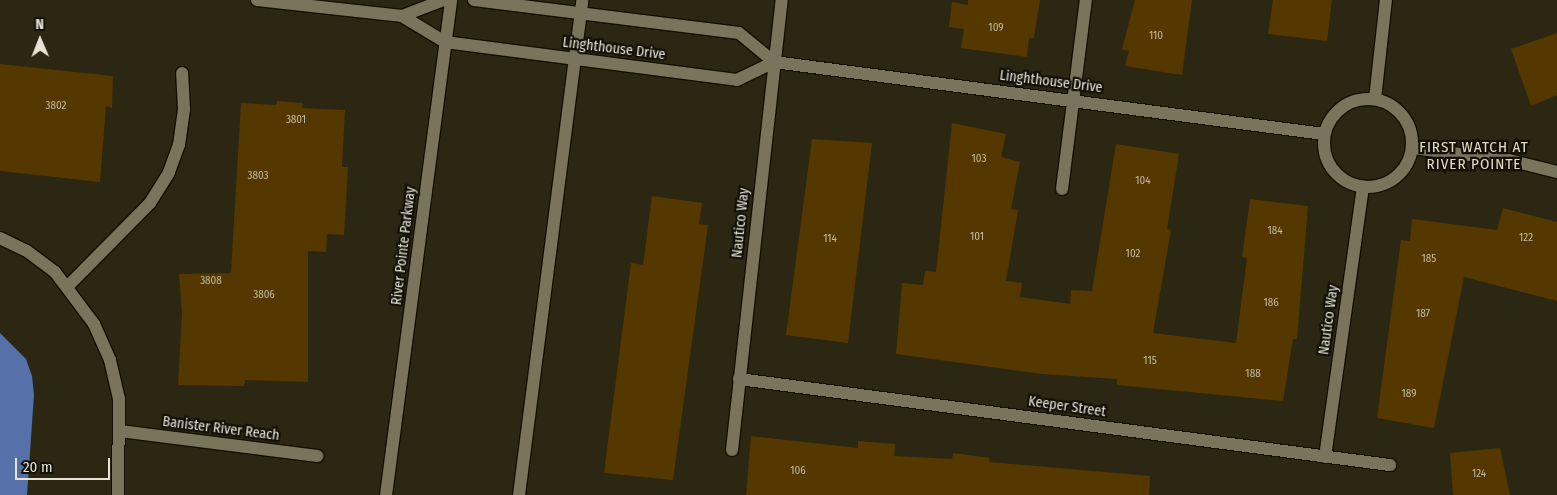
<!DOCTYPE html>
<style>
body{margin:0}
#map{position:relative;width:1557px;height:495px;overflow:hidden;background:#2c2712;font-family:"Fira Sans Condensed",sans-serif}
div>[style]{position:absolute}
.water>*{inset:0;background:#5670aa}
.building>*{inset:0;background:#543800}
.roads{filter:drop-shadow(1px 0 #140f00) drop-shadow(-1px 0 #140f00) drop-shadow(0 1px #140f00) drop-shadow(0 -1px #140f00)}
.minor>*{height:12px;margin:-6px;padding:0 6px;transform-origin:6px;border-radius:6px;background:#7a745d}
.minor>.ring{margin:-6px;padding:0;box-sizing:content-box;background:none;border:12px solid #7a745d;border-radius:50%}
span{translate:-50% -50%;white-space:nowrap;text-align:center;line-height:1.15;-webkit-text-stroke:4.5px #121007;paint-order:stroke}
.number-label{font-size:11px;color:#c2b9a1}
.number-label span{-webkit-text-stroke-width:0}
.street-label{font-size:14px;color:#e7e4d7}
.neighbourhood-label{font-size:15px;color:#e4ddc4;letter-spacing:1px}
.north{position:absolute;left:15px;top:15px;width:50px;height:50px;-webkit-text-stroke:4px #121007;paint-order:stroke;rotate:359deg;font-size:14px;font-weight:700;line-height:20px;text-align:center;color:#e7e4d7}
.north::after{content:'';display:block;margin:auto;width:18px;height:22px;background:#e7e4d7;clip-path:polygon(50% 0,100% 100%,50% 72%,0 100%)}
.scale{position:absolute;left:15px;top:458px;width:95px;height:22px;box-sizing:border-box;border:2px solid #e7e4d7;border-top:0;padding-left:6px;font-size:15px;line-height:18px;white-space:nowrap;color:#e7e4d7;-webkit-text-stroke:4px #121007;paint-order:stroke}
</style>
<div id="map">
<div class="water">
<i style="clip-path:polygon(0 333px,26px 359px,32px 376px,34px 395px,27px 495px,0 495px)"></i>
</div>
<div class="building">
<i style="clip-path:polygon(968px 0,1040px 0,1034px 38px,1029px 38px,1027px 57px,961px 48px,964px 29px,949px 27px,952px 2px,968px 5px)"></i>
<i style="clip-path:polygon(1135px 0,1192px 0,1182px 75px,1125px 66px,1129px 51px,1122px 49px)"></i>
<i style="clip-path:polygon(1273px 0,1332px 0,1327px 41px,1268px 34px)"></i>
<i style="clip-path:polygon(1557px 33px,1557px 95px,1531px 106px,1511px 49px)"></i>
<i style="clip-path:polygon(0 64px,113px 76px,112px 108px,106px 106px,100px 182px,0 171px)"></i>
<i style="clip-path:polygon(277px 101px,303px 103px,302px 108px,345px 110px,342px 167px,348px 167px,344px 235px,327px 234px,326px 252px,308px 251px,308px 382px,245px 380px,244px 386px,178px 385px,182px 313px,179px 274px,231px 273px,241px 103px,276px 105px)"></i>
<i style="clip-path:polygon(952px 123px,1006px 134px,1001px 157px,1020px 162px,1011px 209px,1018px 210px,1006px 281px,1022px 283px,1020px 297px,1070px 304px,1071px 290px,1092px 291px,1116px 144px,1179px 154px,1167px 229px,1171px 230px,1153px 333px,1236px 343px,1247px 258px,1242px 257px,1250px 199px,1308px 206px,1297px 339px,1293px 339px,1283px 401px,1117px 385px,1117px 379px,1042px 374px,896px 354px,902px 283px,923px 285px,925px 271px,936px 272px)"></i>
<i style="clip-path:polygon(812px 139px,872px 143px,848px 343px,786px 335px)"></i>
<i style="clip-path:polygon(652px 196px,702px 203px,699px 224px,708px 225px,673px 480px,604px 473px,631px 263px,643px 265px)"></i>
<i style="clip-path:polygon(1503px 208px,1557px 222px,1557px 301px,1464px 277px,1434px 428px,1377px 418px,1401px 240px,1410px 241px,1412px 219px,1497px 230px)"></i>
<i style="clip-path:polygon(751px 436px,858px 448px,858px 441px,895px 444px,894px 456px,952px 459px,953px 453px,990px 458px,989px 462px,1150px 476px,1149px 495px,746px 495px)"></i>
<i style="clip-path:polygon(1500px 448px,1510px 495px,1453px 495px,1450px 453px)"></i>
</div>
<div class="roads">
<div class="minor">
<i style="left:257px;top:0;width:146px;rotate:6.3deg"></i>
<i style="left:402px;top:16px;width:50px;rotate:31.2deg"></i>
<i style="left:445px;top:42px;width:294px;rotate:7.4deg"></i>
<i style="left:737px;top:80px;width:41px;rotate:-25.9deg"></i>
<i style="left:474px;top:0;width:267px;rotate:7.1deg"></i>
<i style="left:739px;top:33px;width:45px;rotate:39.6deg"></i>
<i style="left:774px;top:62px;width:555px;rotate:7.46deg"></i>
<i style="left:402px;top:16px;width:45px;rotate:-20.9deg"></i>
<i class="ring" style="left:1324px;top:99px;width:76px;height:76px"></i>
<i style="left:1375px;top:99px;width:100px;rotate:-83.7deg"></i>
<i style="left:1412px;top:148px;width:98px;rotate:7.1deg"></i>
<i style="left:1509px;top:160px;width:49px;rotate:14deg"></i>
<i style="left:1062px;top:189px;width:191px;rotate:-82.8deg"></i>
<i style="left:0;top:238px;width:30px;rotate:26deg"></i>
<i style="left:27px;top:251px;width:35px;rotate:37deg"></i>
<i style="left:55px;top:272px;width:65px;rotate:53.1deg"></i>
<i style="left:94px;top:324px;width:39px;rotate:66deg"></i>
<i style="left:110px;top:360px;width:40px;rotate:77deg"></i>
<i style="left:119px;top:399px;width:96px;rotate:90.6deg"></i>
<i style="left:68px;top:286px;width:117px;rotate:-45.3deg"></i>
<i style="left:150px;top:203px;width:36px;rotate:-58deg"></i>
<i style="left:169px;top:172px;width:29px;rotate:-70deg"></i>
<i style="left:179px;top:145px;width:36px;rotate:-82deg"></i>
<i style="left:184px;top:109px;width:36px;rotate:-93deg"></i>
<i style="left:739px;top:379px;width:657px;rotate:7.53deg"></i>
<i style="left:120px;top:431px;width:199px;rotate:7.2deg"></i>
<i style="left:732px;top:450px;width:453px;rotate:-83.7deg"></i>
<i style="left:1325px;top:457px;width:273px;rotate:-82deg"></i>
<i style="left:386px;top:495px;width:499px;rotate:-82.5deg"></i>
<i style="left:519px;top:495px;width:499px;rotate:-82.7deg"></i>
</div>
</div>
<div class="number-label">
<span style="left:996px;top:28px">109</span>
<span style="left:1156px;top:36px">110</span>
<span style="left:56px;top:106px">3802</span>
<span style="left:296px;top:120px">3801</span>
<span style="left:979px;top:159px">103</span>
<span style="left:258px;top:176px">3803</span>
<span style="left:1143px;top:181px">104</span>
<span style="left:1275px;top:231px">184</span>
<span style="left:977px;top:237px">101</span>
<span style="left:1526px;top:238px">122</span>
<span style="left:830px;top:239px">114</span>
<span style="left:1133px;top:254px">102</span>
<span style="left:1429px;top:259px">185</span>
<span style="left:211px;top:281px">3808</span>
<span style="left:264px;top:295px">3806</span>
<span style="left:1271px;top:303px">186</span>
<span style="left:1423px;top:314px">187</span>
<span style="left:1150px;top:361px">115</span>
<span style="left:1253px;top:374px">188</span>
<span style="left:1409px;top:394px">189</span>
<span style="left:798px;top:471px">106</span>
<span style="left:1479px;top:474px">124</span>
</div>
<div class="street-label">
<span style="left:614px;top:49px;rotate:7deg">Linghthouse Drive</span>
<span style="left:1051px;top:82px;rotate:7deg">Linghthouse Drive</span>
<span style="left:741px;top:223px;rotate:-84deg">Nautico Way</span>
<span style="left:404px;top:246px;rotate:-83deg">River Pointe Parkway</span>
<span style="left:1329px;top:320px;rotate:-82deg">Nautico Way</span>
<span style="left:1067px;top:407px;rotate:8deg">Keeper Street</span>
<span style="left:221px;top:429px;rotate:7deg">Banister River Reach</span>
</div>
<div class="neighbourhood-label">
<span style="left:1474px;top:156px">FIRST WATCH AT<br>RIVER POINTE</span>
</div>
<div class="north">N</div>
<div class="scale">20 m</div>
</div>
